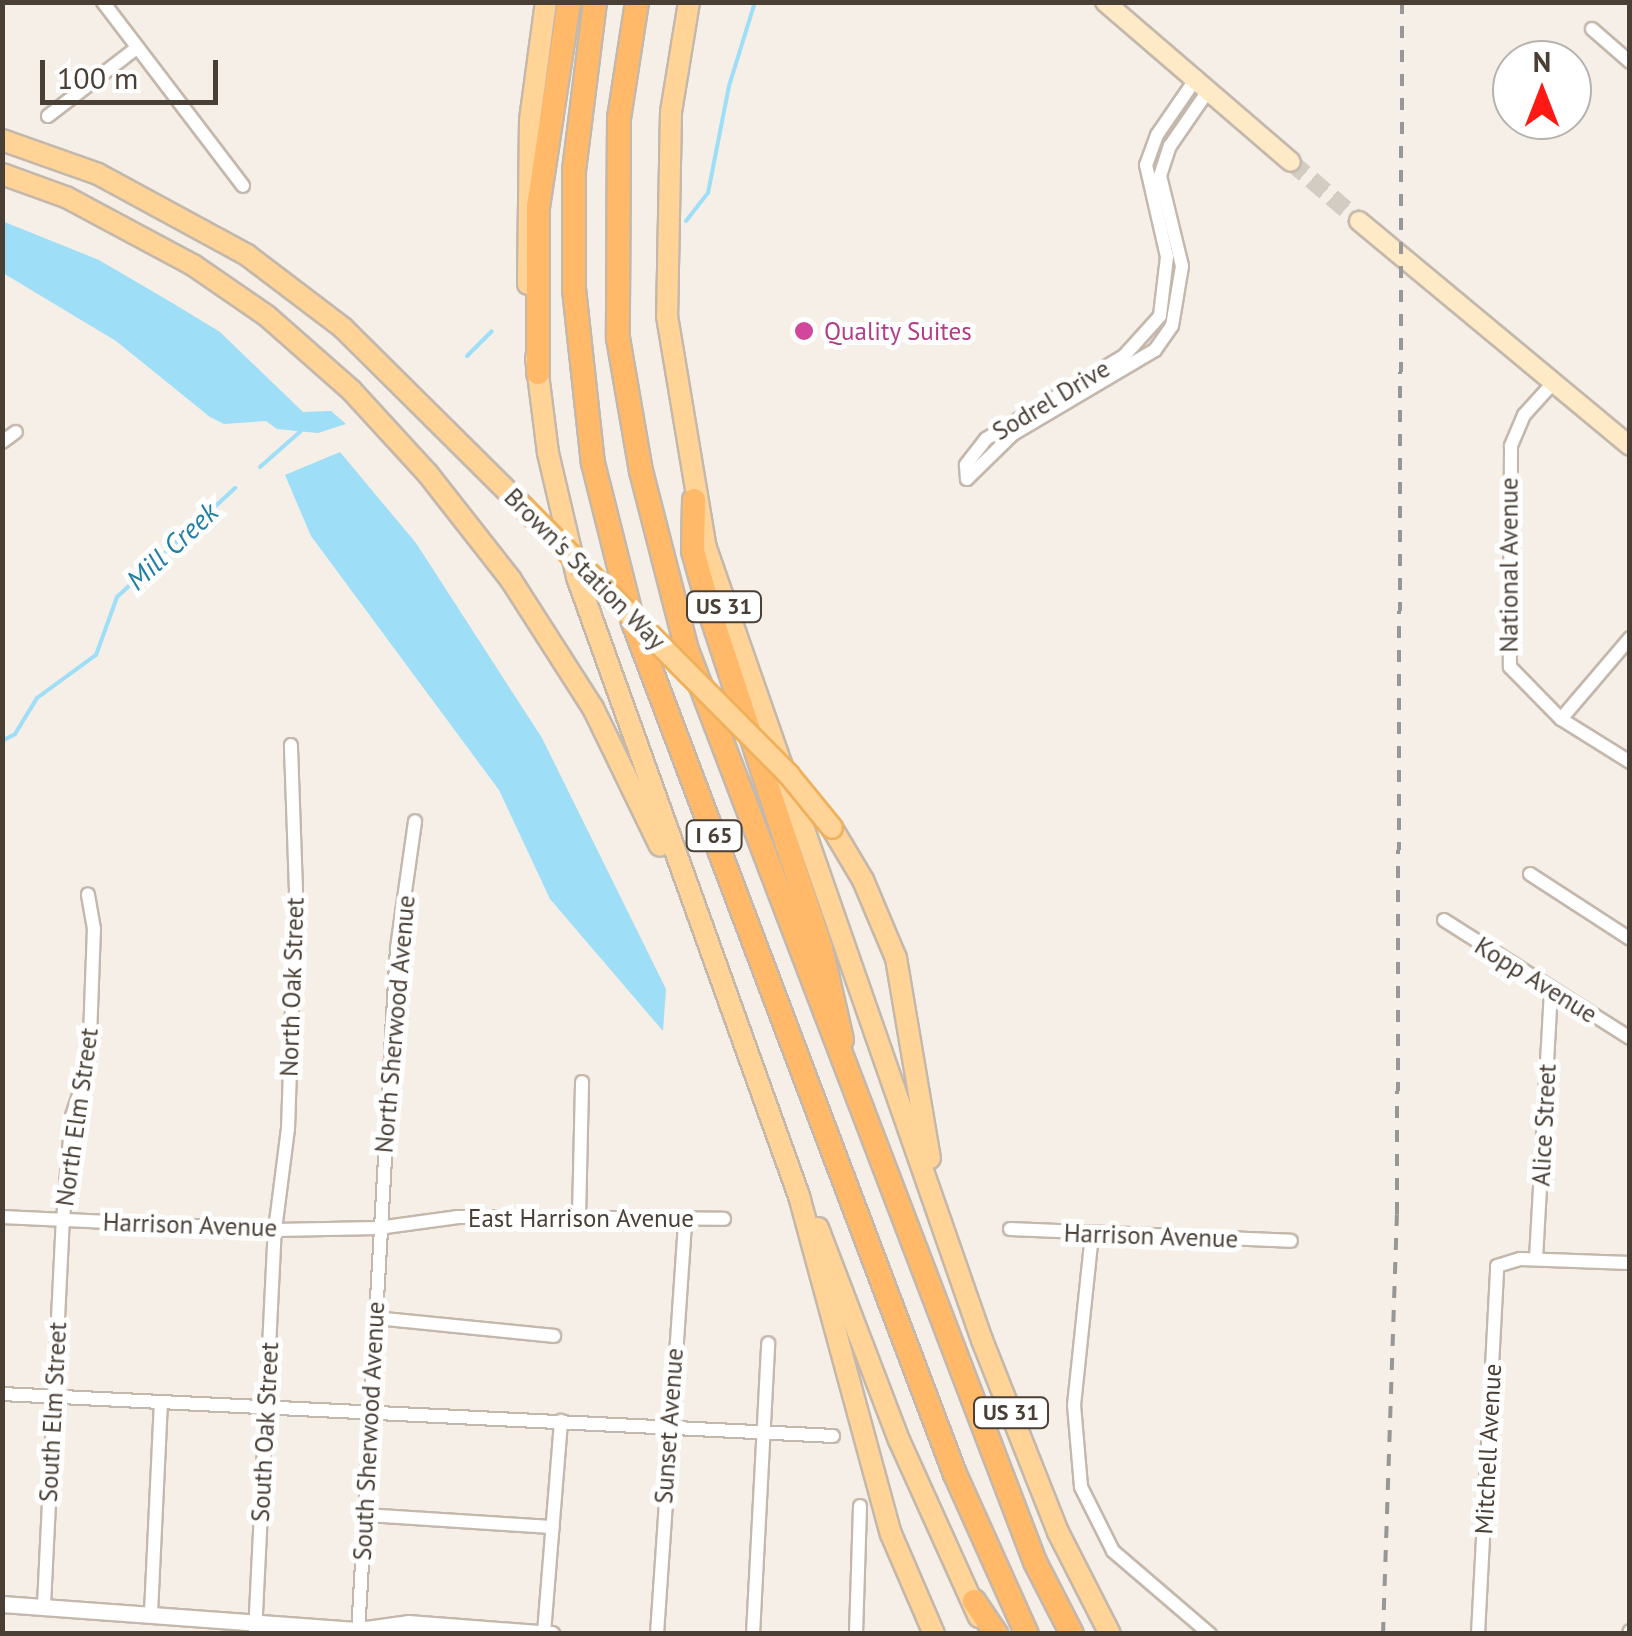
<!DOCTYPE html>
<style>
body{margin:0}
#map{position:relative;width:1632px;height:1636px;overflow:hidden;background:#f5efe7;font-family:"PT Sans",sans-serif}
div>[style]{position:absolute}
.water>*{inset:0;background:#9edef7}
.stream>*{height:4px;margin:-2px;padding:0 2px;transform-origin:2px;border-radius:2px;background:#9edef7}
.secondary-tunnel>*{height:18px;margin-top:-9px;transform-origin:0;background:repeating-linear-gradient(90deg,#d3ccc3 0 18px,transparent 0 27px)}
.roads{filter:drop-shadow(2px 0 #c4b8ac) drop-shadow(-2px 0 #c4b8ac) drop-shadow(0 2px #c4b8ac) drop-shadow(0 -2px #c4b8ac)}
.minor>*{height:12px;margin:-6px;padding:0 6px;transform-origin:6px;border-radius:6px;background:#fff}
.tertiary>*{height:15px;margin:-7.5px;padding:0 7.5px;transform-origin:7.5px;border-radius:7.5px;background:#fff}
.secondary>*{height:18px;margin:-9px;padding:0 9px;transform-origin:9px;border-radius:9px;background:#ffeac7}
.primary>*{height:20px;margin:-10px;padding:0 10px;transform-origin:10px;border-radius:10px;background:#ffd496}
.motorway>*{height:22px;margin:-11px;padding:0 11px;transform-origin:11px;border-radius:11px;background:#ffb968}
.rail>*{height:4px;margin-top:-2px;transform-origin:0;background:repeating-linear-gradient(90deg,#979797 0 12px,transparent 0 24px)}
.bridges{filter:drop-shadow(2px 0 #efb05b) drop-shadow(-2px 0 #efb05b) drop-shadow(0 2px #efb05b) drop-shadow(0 -2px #efb05b)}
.primary-bridge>*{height:20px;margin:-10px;padding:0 10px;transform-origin:10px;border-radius:10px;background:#ffd496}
.dots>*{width:28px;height:28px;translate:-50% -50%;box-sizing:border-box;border:5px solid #fff;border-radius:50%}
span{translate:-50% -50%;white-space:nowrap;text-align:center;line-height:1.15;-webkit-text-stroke:10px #fff;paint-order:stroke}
.shield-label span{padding:2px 8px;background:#fff;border:2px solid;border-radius:8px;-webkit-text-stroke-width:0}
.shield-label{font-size:22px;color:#493f35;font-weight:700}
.hotel-label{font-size:25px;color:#b23c85}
.left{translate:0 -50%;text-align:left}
.street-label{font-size:25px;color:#493f35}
.water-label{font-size:28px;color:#217fa5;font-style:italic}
.frame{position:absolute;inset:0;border:5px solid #493f35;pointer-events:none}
.north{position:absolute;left:1492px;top:40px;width:100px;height:100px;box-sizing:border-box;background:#fff;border:2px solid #b6b2ae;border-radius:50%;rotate:0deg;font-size:28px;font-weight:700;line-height:40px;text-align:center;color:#493f35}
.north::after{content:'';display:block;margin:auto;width:35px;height:45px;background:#ff1914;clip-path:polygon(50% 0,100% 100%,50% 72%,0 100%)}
.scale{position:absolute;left:40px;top:60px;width:178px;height:45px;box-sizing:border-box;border:5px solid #493f35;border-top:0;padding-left:12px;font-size:30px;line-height:35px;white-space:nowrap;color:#493f35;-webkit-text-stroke:8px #fff;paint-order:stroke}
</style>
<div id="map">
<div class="water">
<i style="clip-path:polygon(2px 221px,99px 260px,174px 304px,220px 332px,303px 412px,331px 411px,346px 424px,318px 433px,277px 429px,266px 421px,224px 424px,210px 417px,116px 341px,3px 273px)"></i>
<i style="clip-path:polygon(340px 452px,416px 543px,542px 738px,666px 989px,663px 1031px,550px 899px,499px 790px,311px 536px,285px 475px)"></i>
</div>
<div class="stream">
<i style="left:686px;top:221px;width:36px;rotate:-52deg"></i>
<i style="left:708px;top:193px;width:109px;rotate:-78.9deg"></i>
<i style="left:729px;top:86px;width:88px;rotate:-72.8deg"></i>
<i style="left:467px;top:356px;width:35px;rotate:-45deg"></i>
<i style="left:260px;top:467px;width:56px;rotate:-41.4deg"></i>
<i style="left:2px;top:741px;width:15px;rotate:-28deg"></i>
<i style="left:15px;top:734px;width:42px;rotate:-58.6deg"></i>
<i style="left:37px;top:698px;width:73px;rotate:-36.1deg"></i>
<i style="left:96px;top:655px;width:62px;rotate:-70.1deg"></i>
<i style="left:117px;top:597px;width:161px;rotate:-42.7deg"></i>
</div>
<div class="secondary-tunnel">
<i style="left:1291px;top:162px;width:90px;rotate:40.9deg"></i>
</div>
<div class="roads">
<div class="minor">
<i style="left:103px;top:2px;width:231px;rotate:52.7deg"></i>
<i style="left:1592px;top:29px;width:50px;rotate:41deg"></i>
<i style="left:1197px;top:77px;width:70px;rotate:124.6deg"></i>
<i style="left:1157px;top:135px;width:32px;rotate:110deg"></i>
<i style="left:1146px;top:165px;width:94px;rotate:77.1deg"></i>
<i style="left:1167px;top:257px;width:59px;rotate:96.8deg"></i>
<i style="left:1160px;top:316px;width:54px;rotate:132deg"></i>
<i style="left:1124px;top:356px;width:161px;rotate:149deg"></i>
<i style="left:986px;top:439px;width:33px;rotate:128deg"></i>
<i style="left:966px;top:465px;width:14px;rotate:86deg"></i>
<i style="left:967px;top:479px;width:64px;rotate:-44.4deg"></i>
<i style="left:1013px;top:434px;width:165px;rotate:-30.6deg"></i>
<i style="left:1155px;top:350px;width:29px;rotate:-55deg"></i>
<i style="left:1172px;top:326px;width:61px;rotate:-80.5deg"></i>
<i style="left:1182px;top:266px;width:93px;rotate:-103.7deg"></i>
<i style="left:1160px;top:176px;width:32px;rotate:-72deg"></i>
<i style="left:1170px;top:146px;width:70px;rotate:-55.4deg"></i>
<i style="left:48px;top:116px;width:108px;rotate:-37.5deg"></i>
<i style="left:1553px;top:383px;width:43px;rotate:132.2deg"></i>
<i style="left:1524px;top:415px;width:34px;rotate:113deg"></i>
<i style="left:1511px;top:446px;width:221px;rotate:90.3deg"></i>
<i style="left:1510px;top:667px;width:73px;rotate:45.6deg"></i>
<i style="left:1561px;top:719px;width:81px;rotate:31.9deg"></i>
<i style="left:2px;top:442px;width:17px;rotate:-36deg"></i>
<i style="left:1561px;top:719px;width:106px;rotate:-49.6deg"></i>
<i style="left:1530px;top:874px;width:119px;rotate:33deg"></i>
<i style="left:1444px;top:920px;width:220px;rotate:32.4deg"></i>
<i style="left:2px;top:1217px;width:273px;rotate:2.7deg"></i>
<i style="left:275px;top:1230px;width:103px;rotate:-1.1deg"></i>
<i style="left:378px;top:1228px;width:81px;rotate:-7.8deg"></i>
<i style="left:458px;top:1217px;width:266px;rotate:0.4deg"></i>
<i style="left:579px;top:1217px;width:135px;rotate:-88.7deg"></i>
<i style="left:1010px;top:1229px;width:281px;rotate:2.4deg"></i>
<i style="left:1092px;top:1234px;width:172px;rotate:96deg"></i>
<i style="left:1074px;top:1405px;width:82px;rotate:85.1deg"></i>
<i style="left:1081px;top:1487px;width:72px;rotate:63.4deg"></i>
<i style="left:1113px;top:1551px;width:128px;rotate:40.6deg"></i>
<i style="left:1536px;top:1259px;width:268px;rotate:-86.8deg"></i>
<i style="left:375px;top:1318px;width:180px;rotate:5.7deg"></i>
<i style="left:2px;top:1394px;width:832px;rotate:2.89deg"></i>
<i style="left:366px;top:1515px;width:187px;rotate:3.7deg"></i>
<i style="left:44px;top:1605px;width:385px;rotate:-87.2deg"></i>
<i style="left:63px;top:1220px;width:104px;rotate:-85.1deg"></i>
<i style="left:72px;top:1116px;width:55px;rotate:-71.9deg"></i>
<i style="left:89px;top:1064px;width:135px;rotate:-87.9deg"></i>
<i style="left:94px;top:929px;width:35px;rotate:-100deg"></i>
<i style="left:151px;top:1613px;width:210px;rotate:-87.3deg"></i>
<i style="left:544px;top:1633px;width:213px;rotate:-85.4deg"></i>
<i style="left:255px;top:1634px;width:404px;rotate:-87.2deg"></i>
<i style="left:275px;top:1230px;width:102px;rotate:-82.7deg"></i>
<i style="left:288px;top:1129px;width:238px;rotate:-88.1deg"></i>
<i style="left:296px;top:891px;width:146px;rotate:-92deg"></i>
<i style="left:358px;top:1634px;width:687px;rotate:-86.75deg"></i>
<i style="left:397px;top:948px;width:128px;rotate:-81.9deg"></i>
<i style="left:657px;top:1634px;width:416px;rotate:-86.1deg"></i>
<i style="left:753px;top:1634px;width:291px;rotate:-87deg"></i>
<i style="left:856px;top:1634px;width:128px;rotate:-88.2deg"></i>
<i style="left:1478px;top:1634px;width:368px;rotate:-87deg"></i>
<i style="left:1497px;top:1266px;width:24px;rotate:-17deg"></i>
<i style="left:1520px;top:1259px;width:110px;rotate:2.1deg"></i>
<i style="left:1629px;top:1634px;width:3px;rotate:-72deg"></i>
</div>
<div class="tertiary">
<i style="left:2px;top:1604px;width:358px;rotate:4.2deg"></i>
<i style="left:359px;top:1630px;width:49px;rotate:-8.1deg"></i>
<i style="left:408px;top:1623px;width:144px;rotate:4.4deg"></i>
</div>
<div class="secondary">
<i style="left:1105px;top:2px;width:245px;rotate:40.7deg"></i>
<i style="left:1359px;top:221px;width:352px;rotate:39.7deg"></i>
</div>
<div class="primary">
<i style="left:689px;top:2px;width:111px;rotate:99.3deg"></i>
<i style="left:671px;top:112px;width:204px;rotate:91.1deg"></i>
<i style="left:667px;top:316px;width:235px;rotate:80.5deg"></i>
<i style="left:706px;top:548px;width:839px;rotate:70.79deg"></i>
<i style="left:982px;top:1340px;width:206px;rotate:68.4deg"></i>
<i style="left:1058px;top:1532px;width:114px;rotate:63deg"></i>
<i style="left:2px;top:140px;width:102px;rotate:19.5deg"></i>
<i style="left:98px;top:174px;width:170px;rotate:28.5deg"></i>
<i style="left:247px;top:255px;width:121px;rotate:37.2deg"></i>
<i style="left:343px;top:328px;width:255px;rotate:44.8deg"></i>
<i style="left:2px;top:174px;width:68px;rotate:19.8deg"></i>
<i style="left:66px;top:197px;width:144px;rotate:28.2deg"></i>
<i style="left:193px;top:265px;width:90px;rotate:34.6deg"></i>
<i style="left:267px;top:316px;width:112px;rotate:41.4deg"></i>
<i style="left:351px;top:390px;width:114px;rotate:47.5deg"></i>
<i style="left:428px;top:474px;width:135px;rotate:51.9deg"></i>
<i style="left:511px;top:580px;width:152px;rotate:57.4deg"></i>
<i style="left:593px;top:708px;width:153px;rotate:64.1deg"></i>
<i style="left:528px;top:284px;width:164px;rotate:-89.3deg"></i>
<i style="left:530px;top:120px;width:119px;rotate:-82.3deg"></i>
<i style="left:536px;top:358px;width:96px;rotate:82.8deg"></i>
<i style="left:548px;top:453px;width:127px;rotate:76.8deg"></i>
<i style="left:577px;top:577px;width:658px;rotate:70.27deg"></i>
<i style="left:799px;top:1196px;width:350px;rotate:74.8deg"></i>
<i style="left:891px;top:1534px;width:109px;rotate:66.7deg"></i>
<i style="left:832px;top:828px;width:61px;rotate:59.2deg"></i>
<i style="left:863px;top:880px;width:85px;rotate:67.1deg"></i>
<i style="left:896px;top:958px;width:203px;rotate:80.4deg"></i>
<i style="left:818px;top:1228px;width:227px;rotate:69.1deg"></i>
<i style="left:899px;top:1440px;width:194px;rotate:65.7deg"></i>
</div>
<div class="motorway">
<i style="left:595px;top:2px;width:169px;rotate:97.1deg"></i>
<i style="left:574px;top:170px;width:119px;rotate:90deg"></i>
<i style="left:574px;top:289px;width:175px;rotate:83.8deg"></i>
<i style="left:593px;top:463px;width:164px;rotate:75.9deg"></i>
<i style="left:633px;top:622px;width:911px;rotate:69.3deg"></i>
<i style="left:955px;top:1474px;width:175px;rotate:65.8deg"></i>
<i style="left:637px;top:2px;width:117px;rotate:98.8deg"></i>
<i style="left:619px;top:118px;width:220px;rotate:90.3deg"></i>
<i style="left:618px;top:338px;width:135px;rotate:80.2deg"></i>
<i style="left:641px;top:471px;width:185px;rotate:75.6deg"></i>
<i style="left:687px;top:650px;width:976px;rotate:69.11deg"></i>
<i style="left:1035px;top:1562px;width:81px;rotate:62.8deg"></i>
<i style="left:538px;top:373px;width:166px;rotate:-90deg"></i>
<i style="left:538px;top:207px;width:207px;rotate:-81.4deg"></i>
<i style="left:694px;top:500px;width:51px;rotate:91.1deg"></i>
<i style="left:693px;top:551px;width:66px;rotate:74.3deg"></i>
<i style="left:711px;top:615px;width:351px;rotate:71.7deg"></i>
<i style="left:821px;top:948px;width:94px;rotate:77.1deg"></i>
<i style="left:974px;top:1601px;width:40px;rotate:56deg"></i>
</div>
</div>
<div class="rail">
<i style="left:1383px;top:1634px;width:420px;rotate:-88.1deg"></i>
<i style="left:1397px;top:1214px;width:1212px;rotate:-89.76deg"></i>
</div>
<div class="bridges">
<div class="primary-bridge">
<i style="left:524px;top:508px;width:376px;rotate:45.2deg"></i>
<i style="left:789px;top:775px;width:68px;rotate:50.9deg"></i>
</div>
</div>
<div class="dots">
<i style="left:804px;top:331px;background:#d1479c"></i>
</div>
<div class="shield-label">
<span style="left:724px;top:607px">US 31</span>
<span style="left:714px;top:836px">I 65</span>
<span style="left:1011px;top:1413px">US 31</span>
</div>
<div class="hotel-label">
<span class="left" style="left:824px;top:331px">Quality Suites</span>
</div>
<div class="street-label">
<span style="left:1051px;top:400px;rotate:-31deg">Sodrel Drive</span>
<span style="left:1509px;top:565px;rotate:-90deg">National Avenue</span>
<span style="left:585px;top:569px;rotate:45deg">Brown's Station Way</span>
<span style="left:1536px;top:980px;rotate:32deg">Kopp Avenue</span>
<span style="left:292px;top:987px;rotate:-88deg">North Oak Street</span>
<span style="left:395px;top:1024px;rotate:-85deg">North Sherwood Avenue</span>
<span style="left:77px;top:1117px;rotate:-82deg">North Elm Street</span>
<span style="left:1544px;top:1125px;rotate:-87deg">Alice Street</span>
<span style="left:581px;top:1218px">East Harrison Avenue</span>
<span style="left:190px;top:1225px;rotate:2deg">Harrison Avenue</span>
<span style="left:1151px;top:1236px;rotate:2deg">Harrison Avenue</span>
<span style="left:53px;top:1412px;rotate:-87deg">South Elm Street</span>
<span style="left:669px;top:1426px;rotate:-86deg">Sunset Avenue</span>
<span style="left:369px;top:1431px;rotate:-87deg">South Sherwood Avenue</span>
<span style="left:265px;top:1432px;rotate:-87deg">South Oak Street</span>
<span style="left:1488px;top:1449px;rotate:-87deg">Mitchell Avenue</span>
</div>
<div class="water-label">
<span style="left:172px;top:546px;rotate:-43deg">Mill Creek</span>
</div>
<div class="frame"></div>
<div class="north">N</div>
<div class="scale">100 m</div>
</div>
